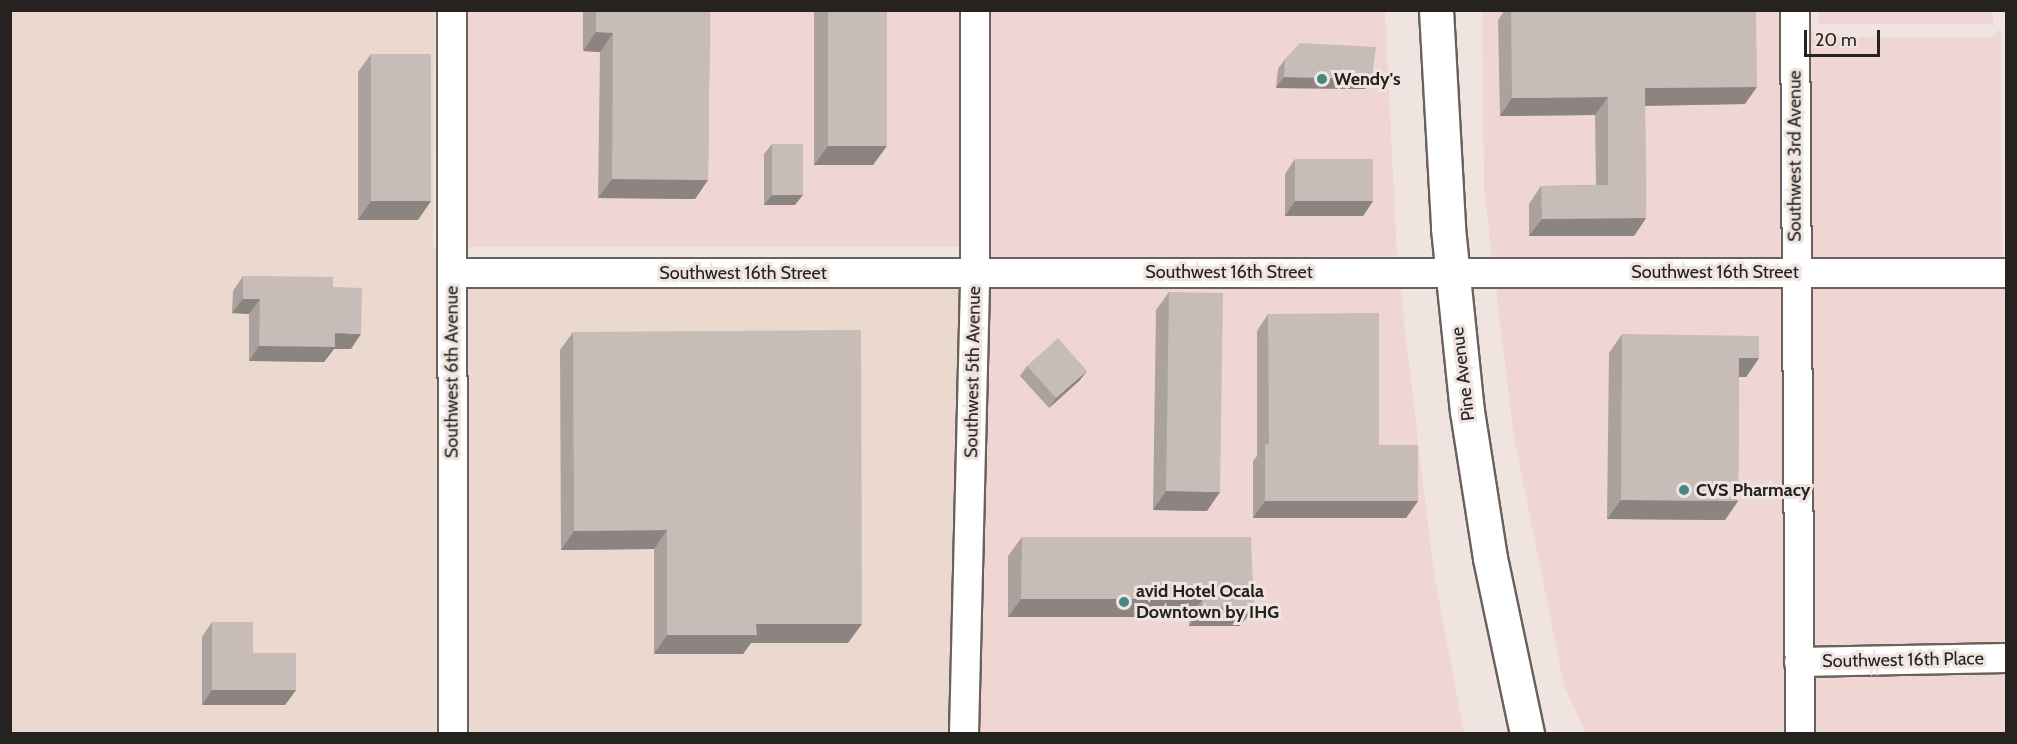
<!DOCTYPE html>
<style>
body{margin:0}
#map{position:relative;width:2017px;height:744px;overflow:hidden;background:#efe4df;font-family:Cabin,sans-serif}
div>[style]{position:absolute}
.commercial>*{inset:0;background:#f0d6d3}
.built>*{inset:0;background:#ebd8cf}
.medical>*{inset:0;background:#efd5db}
.roads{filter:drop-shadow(2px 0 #6a615c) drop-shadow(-2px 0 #6a615c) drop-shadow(0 2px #6a615c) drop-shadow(0 -2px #6a615c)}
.minor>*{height:28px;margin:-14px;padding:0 14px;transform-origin:14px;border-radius:14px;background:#fff}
.highway>*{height:33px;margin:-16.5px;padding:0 16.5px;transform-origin:16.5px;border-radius:16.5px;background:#fff}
.wall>*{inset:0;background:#aba29d}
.shaded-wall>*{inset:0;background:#8b8480}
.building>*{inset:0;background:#c7bcb7}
.dots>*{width:16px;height:16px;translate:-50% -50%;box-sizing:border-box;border:3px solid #efe4df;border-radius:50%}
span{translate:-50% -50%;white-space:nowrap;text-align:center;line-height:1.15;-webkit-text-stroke:6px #efe4df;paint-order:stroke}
.poi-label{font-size:18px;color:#262220;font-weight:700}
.left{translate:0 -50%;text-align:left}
.street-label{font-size:18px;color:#262220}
.frame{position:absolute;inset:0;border:12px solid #262220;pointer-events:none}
.scale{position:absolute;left:1804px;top:30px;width:76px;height:27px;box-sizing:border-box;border:3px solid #262220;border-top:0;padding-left:8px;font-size:18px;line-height:21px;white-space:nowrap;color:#262220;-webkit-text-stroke:4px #efe4df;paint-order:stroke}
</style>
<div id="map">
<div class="commercial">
<i style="clip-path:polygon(465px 11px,962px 11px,962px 247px,465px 247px)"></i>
<i style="clip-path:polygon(988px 11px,1385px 11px,1397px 256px,988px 259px)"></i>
<i style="clip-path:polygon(1482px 11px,1807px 11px,1807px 24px,1818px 37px,1993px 37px,2001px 28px,2002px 258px,1492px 257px,1484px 188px)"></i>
<i style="clip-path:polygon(1400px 286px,1433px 568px,1464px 733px,977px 734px,988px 288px)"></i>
<i style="clip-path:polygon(1496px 287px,2006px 287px,2006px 643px,1787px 647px,1787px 677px,2006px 673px,2006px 733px,1586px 733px,1564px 686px,1513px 432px)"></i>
</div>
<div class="built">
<i style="clip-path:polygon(10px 11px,435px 11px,433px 247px,439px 247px,440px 733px,11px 733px)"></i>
<i style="clip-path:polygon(465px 288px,962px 288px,951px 733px,466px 733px)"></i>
</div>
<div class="medical">
<i style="clip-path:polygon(1818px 11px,1992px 11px,1994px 24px,1818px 24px)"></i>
</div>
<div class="roads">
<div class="minor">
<i style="left:452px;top:10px;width:724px;rotate:89.92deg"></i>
<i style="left:1795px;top:10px;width:724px;rotate:89.6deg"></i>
<i style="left:452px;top:273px;width:1554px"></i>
<i style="left:1799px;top:662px;width:207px;rotate:-1.1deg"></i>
<i style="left:964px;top:734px;width:461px;rotate:-88.6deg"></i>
<i style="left:975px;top:273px;width:263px;rotate:-90deg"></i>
</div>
<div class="highway">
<i style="left:1436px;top:10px;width:218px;rotate:86.8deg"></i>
<i style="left:1448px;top:228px;width:184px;rotate:84.1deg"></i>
<i style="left:1467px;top:411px;width:149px;rotate:81.1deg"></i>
<i style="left:1490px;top:558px;width:180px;rotate:78.1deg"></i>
</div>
</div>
<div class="wall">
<i style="clip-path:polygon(583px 10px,710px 10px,708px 180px,695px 199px,598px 198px,600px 52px,583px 51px)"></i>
<i style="clip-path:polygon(814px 10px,887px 10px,873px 165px,814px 165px)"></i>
<i style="clip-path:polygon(1505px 10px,1756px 10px,1745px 104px,1645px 106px,1646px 218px,1634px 236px,1529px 236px,1529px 204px,1541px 186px,1596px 185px,1595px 115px,1500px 116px,1498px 20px)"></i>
<i style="clip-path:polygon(371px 54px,418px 220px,358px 220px,358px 72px)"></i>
<i style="clip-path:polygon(1285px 59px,1365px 89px,1276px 88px,1278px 69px)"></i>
<i style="clip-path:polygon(772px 144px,795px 205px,764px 205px,764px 154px)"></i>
<i style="clip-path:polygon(1295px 159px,1373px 201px,1363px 216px,1285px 216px,1285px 174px)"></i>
<i style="clip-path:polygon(243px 276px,333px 287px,351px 349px,334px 349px,324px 362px,249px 361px,249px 314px,232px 313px,233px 291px)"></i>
<i style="clip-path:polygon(1169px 292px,1207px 511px,1153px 510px,1156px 310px)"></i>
<i style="clip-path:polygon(1268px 314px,1379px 445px,1418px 501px,1406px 518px,1253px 518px,1253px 461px,1257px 456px,1257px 331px)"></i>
<i style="clip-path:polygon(573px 332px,848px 643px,751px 643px,743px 654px,654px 654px,654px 549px,561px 550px,560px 350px)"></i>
<i style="clip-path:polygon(1622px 334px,1759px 358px,1746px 377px,1739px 377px,1738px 501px,1725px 520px,1607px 519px,1609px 353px)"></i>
<i style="clip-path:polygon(1027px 366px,1087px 371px,1079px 381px,1049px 408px,1020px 376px)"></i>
<i style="clip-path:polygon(1022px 537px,1251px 537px,1240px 626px,1189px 626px,1190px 617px,1008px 617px,1008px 556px)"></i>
<i style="clip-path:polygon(212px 622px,253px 653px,296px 690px,285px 705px,202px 705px,202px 637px)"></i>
</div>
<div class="shaded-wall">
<i style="clip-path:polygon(596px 32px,613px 33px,600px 52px,583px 51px)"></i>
<i style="clip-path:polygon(1284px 77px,1372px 79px,1365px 89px,1276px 88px)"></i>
<i style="clip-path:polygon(1757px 87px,1745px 104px,1632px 106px,1645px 88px)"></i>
<i style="clip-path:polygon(1608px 97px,1595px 115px,1500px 116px,1512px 98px)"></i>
<i style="clip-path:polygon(828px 146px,887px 146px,873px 165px,814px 165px)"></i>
<i style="clip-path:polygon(612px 179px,708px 180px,695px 199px,598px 198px)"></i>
<i style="clip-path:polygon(772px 195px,803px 195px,795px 205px,764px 205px)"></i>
<i style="clip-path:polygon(371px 201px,431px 201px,418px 220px,358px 220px)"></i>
<i style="clip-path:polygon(1295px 201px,1373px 201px,1363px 216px,1285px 216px)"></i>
<i style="clip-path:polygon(1646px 218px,1634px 236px,1529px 236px,1542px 219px)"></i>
<i style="clip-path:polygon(243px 299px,260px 299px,249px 314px,232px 313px)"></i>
<i style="clip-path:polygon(335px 333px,361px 334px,351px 349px,334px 349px,324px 362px,249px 361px,259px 346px)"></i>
<i style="clip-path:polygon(1739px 358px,1759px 358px,1746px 377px,1726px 377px)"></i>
<i style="clip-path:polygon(1087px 371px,1079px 381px,1049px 408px,1056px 398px)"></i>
<i style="clip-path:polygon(1166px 491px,1220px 492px,1207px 511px,1153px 510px)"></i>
<i style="clip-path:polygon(1621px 500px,1738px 501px,1725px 520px,1607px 519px)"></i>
<i style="clip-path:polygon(1265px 501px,1418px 501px,1406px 518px,1253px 518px)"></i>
<i style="clip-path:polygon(667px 530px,654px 549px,561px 550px,574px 531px)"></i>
<i style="clip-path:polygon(1021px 599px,1203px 599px,1190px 617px,1008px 617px)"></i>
<i style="clip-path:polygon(1202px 607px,1254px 608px,1240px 626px,1189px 626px)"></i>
<i style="clip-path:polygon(756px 624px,862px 624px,848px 643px,751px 643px,743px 654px,654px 654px,667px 635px)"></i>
<i style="clip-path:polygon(212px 690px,296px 690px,285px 705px,202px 705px)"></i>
</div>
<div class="building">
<i style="clip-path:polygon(596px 10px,710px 10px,708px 180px,612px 179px,613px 33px,596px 32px)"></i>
<i style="clip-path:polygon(828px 10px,887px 10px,887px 146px,828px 146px)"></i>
<i style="clip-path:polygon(1511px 10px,1756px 10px,1757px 87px,1645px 88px,1646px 218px,1542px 219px,1541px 186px,1608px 185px,1608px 97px,1512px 98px)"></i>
<i style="clip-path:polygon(1300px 43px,1376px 47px,1372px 79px,1284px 77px,1285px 59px)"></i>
<i style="clip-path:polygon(371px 54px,431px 54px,431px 201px,371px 201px)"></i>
<i style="clip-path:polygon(772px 144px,803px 144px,803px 195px,772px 195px)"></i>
<i style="clip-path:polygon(1295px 159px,1373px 159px,1373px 201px,1295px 201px)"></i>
<i style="clip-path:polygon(243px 276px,333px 277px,333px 287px,362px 288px,361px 334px,335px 333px,335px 347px,259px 346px,260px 299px,243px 299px)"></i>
<i style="clip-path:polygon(1169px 292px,1223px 293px,1220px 492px,1166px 491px)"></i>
<i style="clip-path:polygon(1379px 313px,1379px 445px,1418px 445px,1418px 501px,1265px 501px,1265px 444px,1269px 444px,1268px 314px)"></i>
<i style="clip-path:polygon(861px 330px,862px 624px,756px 624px,757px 635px,667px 635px,667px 530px,574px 531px,573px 332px)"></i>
<i style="clip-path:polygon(1622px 334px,1759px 336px,1759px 358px,1739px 358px,1738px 501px,1621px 500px)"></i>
<i style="clip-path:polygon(1058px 338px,1087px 371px,1056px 398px,1027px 366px)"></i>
<i style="clip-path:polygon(1022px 537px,1251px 537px,1254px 608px,1202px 607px,1203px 599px,1021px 599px)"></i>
<i style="clip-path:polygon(212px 622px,253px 622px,253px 653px,296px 653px,296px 690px,212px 690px)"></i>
</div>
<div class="dots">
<i style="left:1322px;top:79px;background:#428883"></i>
<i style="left:1684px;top:490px;background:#428883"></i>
<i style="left:1124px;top:602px;background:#428883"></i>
</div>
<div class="poi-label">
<span class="left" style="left:1334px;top:79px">Wendy's</span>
<span class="left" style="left:1696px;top:490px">CVS Pharmacy</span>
<span class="left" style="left:1136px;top:602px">avid Hotel Ocala<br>Downtown by IHG</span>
</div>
<div class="street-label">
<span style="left:1795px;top:156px;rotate:-90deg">Southwest 3rd Avenue</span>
<span style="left:1229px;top:272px">Southwest 16th Street</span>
<span style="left:1715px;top:272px">Southwest 16th Street</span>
<span style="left:743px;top:273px">Southwest 16th Street</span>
<span style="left:452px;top:372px;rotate:-90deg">Southwest 6th Avenue</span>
<span style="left:973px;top:372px;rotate:-89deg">Southwest 5th Avenue</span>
<span style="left:1463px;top:374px;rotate:-97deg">Pine Avenue</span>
<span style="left:1903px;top:660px;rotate:-1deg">Southwest 16th Place</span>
</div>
<div class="frame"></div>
<div class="scale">20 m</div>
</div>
